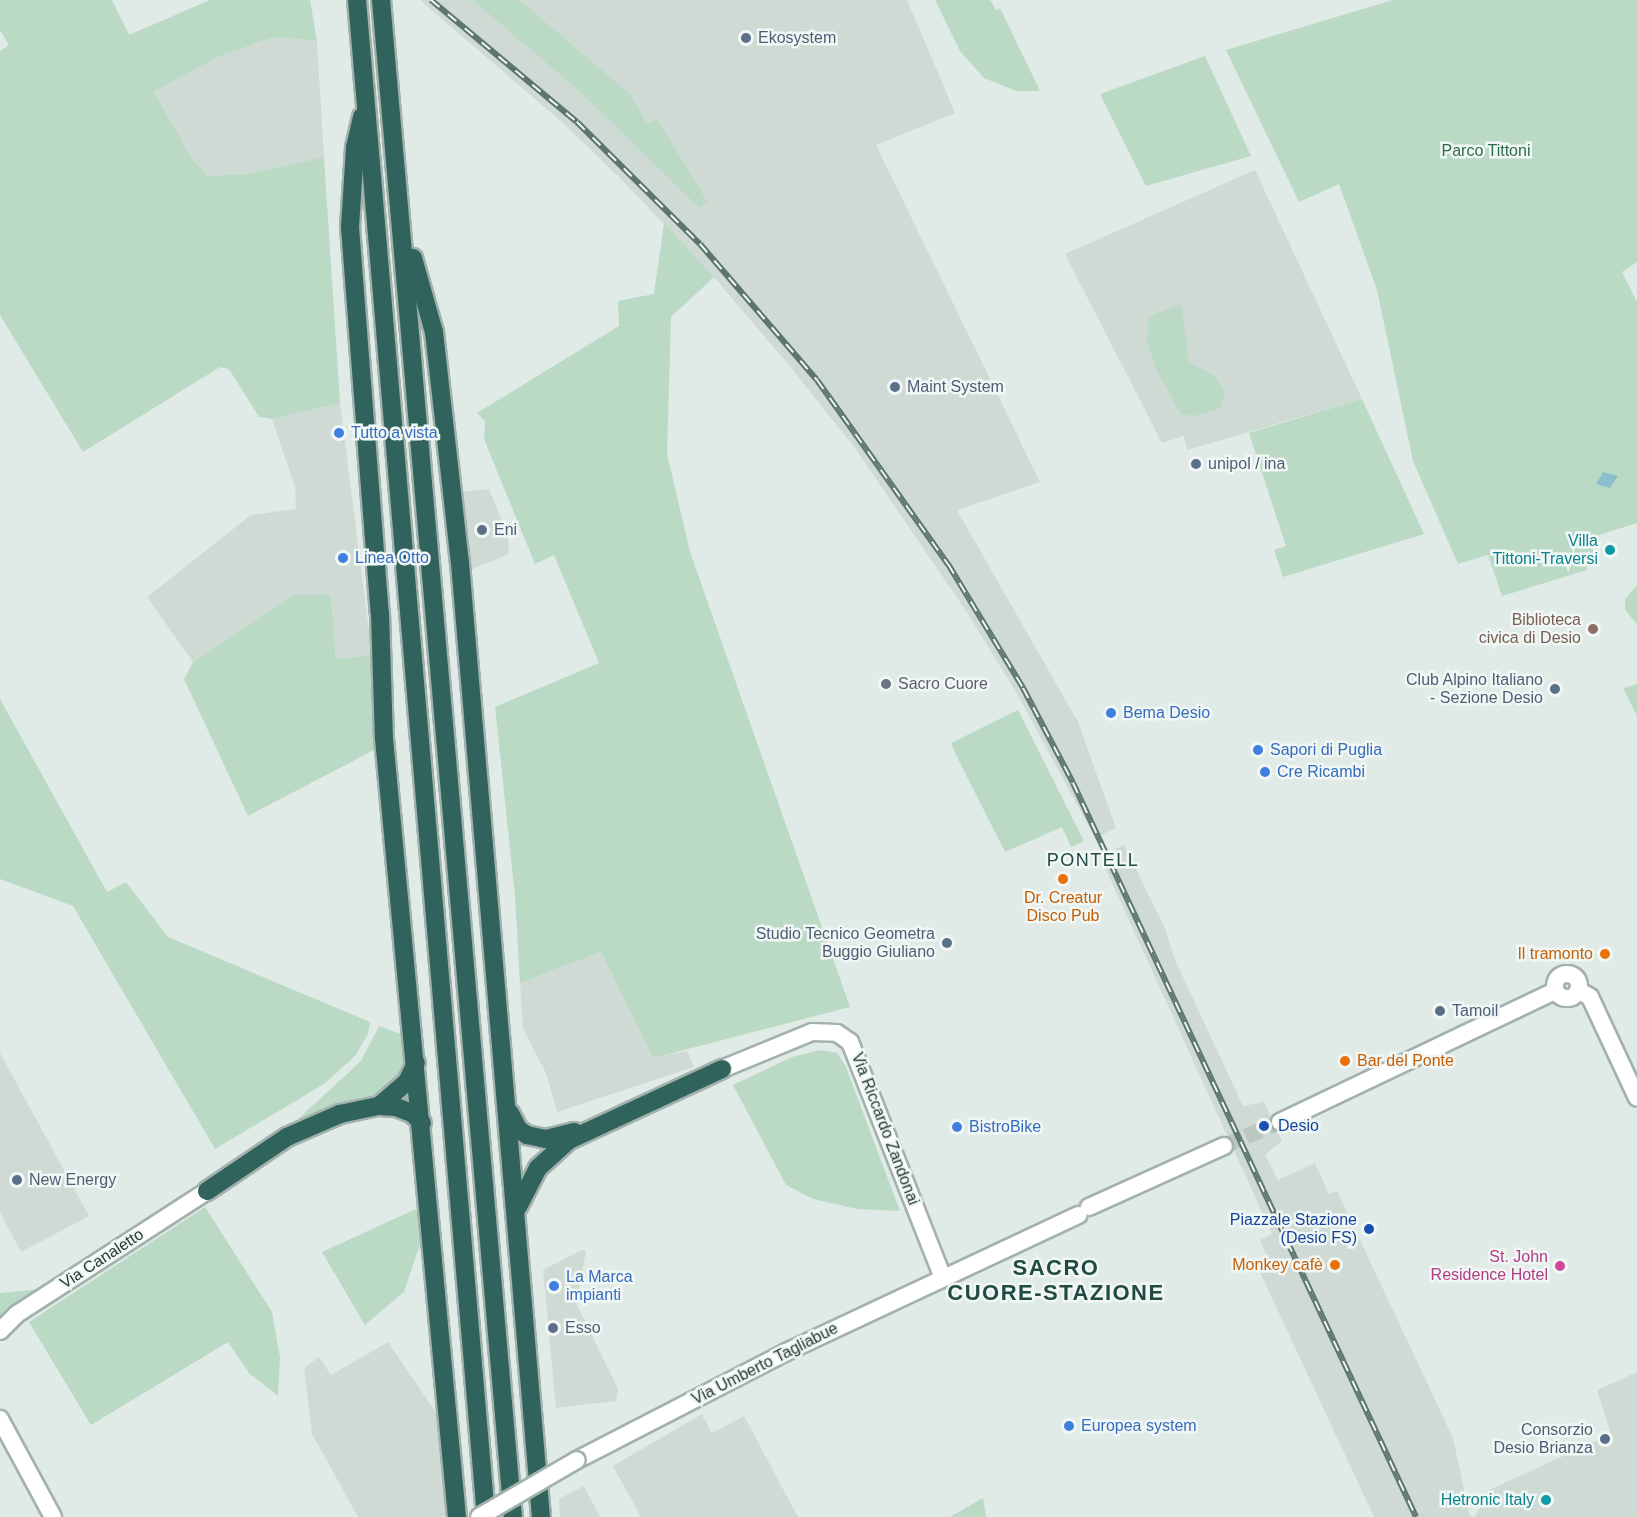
<!DOCTYPE html>
<meta charset="utf-8">
<style>
body{margin:0}
#map{position:relative;width:1637px;height:1517px;overflow:hidden;background:#e0eae6;font-family:Helvetica,sans-serif}
div>[style]{position:absolute}
.built>*{inset:0;background:#cfdad5}
.green>*{inset:0;background:#bbdac5}
.water>*{inset:0;background:#8cbfcc}
.minor-tunnel>*{height:16px;margin-top:-8px;transform-origin:0;background:repeating-linear-gradient(90deg,#bac7c2 0 16px,transparent 0 24px)}
.roads{filter:drop-shadow(2px 0 #a3b1ad) drop-shadow(-2px 0 #a3b1ad) drop-shadow(0 2px #a3b1ad) drop-shadow(0 -2px #a3b1ad)}
.minor>*{height:16px;margin:-8px;padding:0 8px;transform-origin:8px;border-radius:8px;background:#fff}
.minor>.ring{margin:-8px;padding:0;box-sizing:content-box;background:none;border:16px solid #fff;border-radius:50%}
.highway>*{height:18px;margin:-9px;padding:0 9px;transform-origin:9px;border-radius:9px;background:#30635b}
.rail>*{height:6px;margin-top:-3px;transform-origin:0;background:repeating-linear-gradient(90deg,#f1f7f4 0 11px,#5d7570 0 22px);box-sizing:border-box;border-block:2px solid #5d7570}
.bridges{filter:drop-shadow(2px 0 #a3b1ad) drop-shadow(-2px 0 #a3b1ad) drop-shadow(0 2px #a3b1ad) drop-shadow(0 -2px #a3b1ad)}
.minor-bridge>*{height:16px;margin:-8px;padding:0 8px;transform-origin:8px;border-radius:8px;background:#fff}
.dots>*{width:16px;height:16px;translate:-50% -50%;box-sizing:border-box;border:3px solid #f1f7f4;border-radius:50%}
span{translate:-50% -50%;white-space:nowrap;text-align:center;line-height:1.15;-webkit-text-stroke:5px #f1f7f4;paint-order:stroke}
.service-label{font-size:16px;color:#4e5e75}
.left{translate:0 -50%;text-align:left}
.right{translate:-100% -50%;text-align:right}
.park-label{font-size:16px;color:#2f6d4a}
.shop-label{font-size:16px;color:#366cbe}
.culture-label{font-size:16px;color:#0d838f}
.education-label{font-size:16px;color:#785e54}
.worship-label{font-size:16px;color:#5b616d}
.food-label{font-size:16px;color:#c56008}
.transit-label{font-size:16px;color:#164399}
.street-label{font-size:16px;color:#223934}
.hotel-label{font-size:16px;color:#b23c85}
.neighbourhood-label{font-size:18px;color:#204a42;letter-spacing:1.5px}
.district-label{font-size:22px;color:#204a42;font-weight:700;letter-spacing:1.5px}
</style>
<div id="map">
<div class="built">
<i style="clip-path:polygon(420px 0,472px 0,580px 92px,699px 208px,657px 119px,647px 125px,631px 95px,520px 0,907px 0,955px 113px,876px 145px,1040px 482px,957px 510px,1078px 722px,1116px 828px,1095px 838px,1015px 690px,964px 608px,855px 448px,792px 369px,714px 277px,623px 181px,563px 123px)"></i>
<i style="clip-path:polygon(274px 37px,317px 41px,324px 157px,247px 174px,208px 176px,193px 160px,154px 90px,220px 56px)"></i>
<i style="clip-path:polygon(1255px 170px,1362px 399px,1187px 450px,1184px 436px,1162px 443px,1065px 254px)"></i>
<i style="clip-path:polygon(340px 403px,372px 655px,336px 659px,331px 595px,293px 595px,193px 662px,147px 597px,251px 515px,296px 509px,295px 487px,272px 419px)"></i>
<i style="clip-path:polygon(489px 489px,508px 535px,509px 554px,468px 571px,460px 492px)"></i>
<i style="clip-path:polygon(1124px 845px,1165px 928px,1175px 960px,1243px 1106px,1264px 1102px,1282px 1141px,1265px 1155px,1278px 1180px,1315px 1163px,1329px 1194px,1337px 1191px,1453px 1438px,1470px 1517px,1374px 1517px,1259px 1270px,1270px 1264px,1260px 1240px,1272px 1234px,1102px 861px,1103px 855px)"></i>
<i style="clip-path:polygon(601px 952px,653px 1058px,687px 1051px,694px 1067px,557px 1112px,546px 1073px,523px 1029px,520px 983px)"></i>
<i style="clip-path:polygon(0 1053px,89px 1216px,21px 1252px,0 1212px)"></i>
<i style="clip-path:polygon(582px 1250px,586px 1251px,576px 1303px,618px 1389px,616px 1401px,556px 1408px,543px 1270px)"></i>
<i style="clip-path:polygon(388px 1342px,439px 1417px,447px 1514px,442px 1517px,358px 1517px,312px 1434px,304px 1368px,319px 1357px,331px 1375px)"></i>
<i style="clip-path:polygon(1637px 1372px,1637px 1517px,1475px 1517px,1487px 1491px,1611px 1434px,1597px 1390px)"></i>
<i style="clip-path:polygon(702px 1414px,712px 1433px,744px 1416px,798px 1517px,641px 1517px,613px 1466px)"></i>
<i style="clip-path:polygon(584px 1486px,600px 1517px,560px 1517px,559px 1499px)"></i>
</div>
<div class="green">
<i style="clip-path:polygon(0 0,112px 0,134px 45px,129px 35px,210px 0,310px 0,317px 41px,274px 37px,220px 56px,154px 91px,193px 160px,208px 176px,247px 174px,324px 157px,340px 403px,272px 419px,259px 417px,229px 369px,220px 367px,83px 452px,0 315px,0 51px,9px 45px,0 30px)"></i>
<i style="clip-path:polygon(472px 0,520px 0,631px 95px,647px 124px,657px 119px,707px 201px,699px 208px,580px 92px)"></i>
<i style="clip-path:polygon(935px 0,990px 0,996px 10px,1000px 8px,1040px 91px,1016px 91px,984px 78px,960px 51px)"></i>
<i style="clip-path:polygon(1393px 0,1637px 0,1637px 262px,1622px 272px,1637px 302px,1637px 523px,1590px 538px,1597px 563px,1586px 566px,1587px 570px,1502px 596px,1488px 555px,1458px 564px,1413px 461px,1377px 290px,1339px 184px,1299px 202px,1226px 50px)"></i>
<i style="clip-path:polygon(1205px 56px,1251px 156px,1146px 186px,1100px 94px)"></i>
<i style="clip-path:polygon(664px 223px,714px 277px,671px 317px,667px 454px,690px 552px,850px 1007px,653px 1058px,601px 952px,520px 983px,515px 896px,495px 707px,599px 663px,554px 555px,535px 564px,484px 439px,485px 421px,477px 413px,619px 326px,618px 301px,654px 294px)"></i>
<i style="clip-path:polygon(1181px 304px,1189px 362px,1215px 376px,1225px 392px,1221px 408px,1194px 416px,1181px 414px,1157px 371px,1147px 343px,1149px 316px)"></i>
<i style="clip-path:polygon(1362px 399px,1424px 534px,1283px 577px,1274px 550px,1286px 546px,1249px 433px)"></i>
<i style="clip-path:polygon(1637px 585px,1637px 624px,1625px 610px,1625px 599px)"></i>
<i style="clip-path:polygon(293px 595px,331px 595px,336px 659px,372px 655px,378px 748px,248px 816px,184px 679px,193px 662px)"></i>
<i style="clip-path:polygon(1637px 684px,1637px 716px,1623px 688px)"></i>
<i style="clip-path:polygon(0 699px,107px 892px,126px 882px,168px 937px,370px 1022px,368px 1034px,355px 1056px,324px 1084px,215px 1149px,73px 906px,0 879px)"></i>
<i style="clip-path:polygon(1018px 710px,1084px 841px,1071px 847px,1062px 827px,1005px 852px,956px 755px,951px 743px)"></i>
<i style="clip-path:polygon(379px 1026px,406px 1036px,403px 1070px,391px 1085px,373px 1098px,296px 1121px,361px 1061px)"></i>
<i style="clip-path:polygon(820px 1050px,837px 1053px,846px 1067px,900px 1211px,857px 1209px,813px 1199px,786px 1185px,733px 1085px,792px 1057px)"></i>
<i style="clip-path:polygon(205px 1207px,272px 1312px,280px 1357px,278px 1396px,249px 1373px,228px 1342px,91px 1425px,29px 1322px)"></i>
<i style="clip-path:polygon(418px 1208px,421px 1241px,404px 1292px,365px 1325px,322px 1252px)"></i>
<i style="clip-path:polygon(39px 1289px,17px 1305px,0 1317px,0 1293px)"></i>
<i style="clip-path:polygon(983px 1498px,986px 1517px,950px 1517px)"></i>
</div>
<div class="water">
<i style="clip-path:polygon(1603px 472px,1618px 476px,1610px 488px,1596px 484px)"></i>
</div>
<div class="minor-tunnel">
<i style="left:1224px;top:1146px;width:61px;rotate:-23.2deg"></i>
</div>
<div class="roads">
<div class="minor">
<i class="ring" style="left:1555px;top:974px;width:8px;height:8px"></i>
<i style="left:1578px;top:990px;width:14px;rotate:30deg"></i>
<i style="left:1590px;top:997px;width:111px;rotate:65deg"></i>
<i style="left:722px;top:1069px;width:97px;rotate:-22.3deg"></i>
<i style="left:812px;top:1032px;width:25px;rotate:2deg"></i>
<i style="left:837px;top:1033px;width:16px;rotate:35deg"></i>
<i style="left:850px;top:1042px;width:254px;rotate:68.5deg"></i>
<i style="left:1280px;top:1122px;width:305px;rotate:-25.5deg"></i>
<i style="left:1089px;top:1207px;width:148px;rotate:-24.3deg"></i>
<i style="left:0;top:1331px;width:24px;rotate:-45deg"></i>
<i style="left:17px;top:1314px;width:226px;rotate:-32.9deg"></i>
<i style="left:0;top:1419px;width:111px;rotate:61.6deg"></i>
<i style="left:577px;top:1460px;width:235px;rotate:-27.3deg"></i>
<i style="left:786px;top:1352px;width:323px;rotate:-25.1deg"></i>
</div>
<div class="highway">
<i style="left:357px;top:0;width:1522px;rotate:85.14deg"></i>
<i style="left:381px;top:0;width:1523px;rotate:85.03deg"></i>
<i style="left:362px;top:117px;width:32px;rotate:103deg"></i>
<i style="left:355px;top:148px;width:79px;rotate:93.6deg"></i>
<i style="left:350px;top:227px;width:387px;rotate:85.6deg"></i>
<i style="left:380px;top:613px;width:125px;rotate:88.2deg"></i>
<i style="left:384px;top:738px;width:782px;rotate:84.65deg"></i>
<i style="left:413px;top:258px;width:77px;rotate:74.2deg"></i>
<i style="left:434px;top:332px;width:232px;rotate:83.6deg"></i>
<i style="left:460px;top:563px;width:957px;rotate:85.15deg"></i>
<i style="left:379px;top:1106px;width:37px;rotate:-41deg"></i>
<i style="left:407px;top:1082px;width:21px;rotate:-65deg"></i>
<i style="left:510px;top:1113px;width:18px;rotate:63deg"></i>
<i style="left:518px;top:1129px;width:11px;rotate:34deg"></i>
<i style="left:527px;top:1135px;width:19px;rotate:12deg"></i>
<i style="left:546px;top:1139px;width:29px;rotate:-14deg"></i>
<i style="left:207px;top:1191px;width:97px;rotate:-34deg"></i>
<i style="left:287px;top:1137px;width:58px;rotate:-23.5deg"></i>
<i style="left:340px;top:1114px;width:40px;rotate:-12deg"></i>
<i style="left:379px;top:1106px;width:17px;rotate:3deg"></i>
<i style="left:396px;top:1107px;width:17px;rotate:21deg"></i>
<i style="left:412px;top:1113px;width:14px;rotate:45deg"></i>
<i style="left:518px;top:1207px;width:44px;rotate:-62.9deg"></i>
<i style="left:538px;top:1168px;width:42px;rotate:-42.1deg"></i>
<i style="left:569px;top:1140px;width:169px;rotate:-24.9deg"></i>
</div>
</div>
<div class="rail">
<i style="left:431px;top:0;width:190px;rotate:39.9deg"></i>
<i style="left:577px;top:122px;width:173px;rotate:44.8deg"></i>
<i style="left:700px;top:244px;width:179px;rotate:49.3deg"></i>
<i style="left:817px;top:380px;width:226px;rotate:54.6deg"></i>
<i style="left:948px;top:564px;width:145px;rotate:58.8deg"></i>
<i style="left:1023px;top:688px;width:107px;rotate:62.2deg"></i>
<i style="left:1073px;top:783px;width:810px;rotate:64.95deg"></i>
</div>
<div class="bridges">
<div class="minor-bridge">
<i style="left:479px;top:1517px;width:113px;rotate:-30.2deg"></i>
</div>
</div>
<div class="dots">
<i style="left:746px;top:38px;background:#5c6f8a"></i>
<i style="left:895px;top:387px;background:#5c6f8a"></i>
<i style="left:339px;top:433px;background:#3f7fe0"></i>
<i style="left:1196px;top:464px;background:#5c6f8a"></i>
<i style="left:482px;top:530px;background:#5c6f8a"></i>
<i style="left:1610px;top:550px;background:#0f9aa8"></i>
<i style="left:343px;top:558px;background:#3f7fe0"></i>
<i style="left:1593px;top:629px;background:#8d6e63"></i>
<i style="left:886px;top:684px;background:#6b7280"></i>
<i style="left:1555px;top:689px;background:#5c6f8a"></i>
<i style="left:1111px;top:713px;background:#3f7fe0"></i>
<i style="left:1258px;top:750px;background:#3f7fe0"></i>
<i style="left:1265px;top:772px;background:#3f7fe0"></i>
<i style="left:1063px;top:879px;background:#e8710a"></i>
<i style="left:947px;top:943px;background:#5c6f8a"></i>
<i style="left:1605px;top:954px;background:#e8710a"></i>
<i style="left:1440px;top:1011px;background:#5c6f8a"></i>
<i style="left:1345px;top:1061px;background:#e8710a"></i>
<i style="left:1264px;top:1126px;background:#1a4fb4"></i>
<i style="left:957px;top:1127px;background:#3f7fe0"></i>
<i style="left:17px;top:1180px;background:#5c6f8a"></i>
<i style="left:1369px;top:1229px;background:#1a4fb4"></i>
<i style="left:1335px;top:1265px;background:#e8710a"></i>
<i style="left:1560px;top:1266px;background:#d1479c"></i>
<i style="left:554px;top:1286px;background:#3f7fe0"></i>
<i style="left:553px;top:1328px;background:#5c6f8a"></i>
<i style="left:1069px;top:1426px;background:#3f7fe0"></i>
<i style="left:1605px;top:1439px;background:#5c6f8a"></i>
<i style="left:1546px;top:1500px;background:#0f9aa8"></i>
</div>
<div class="service-label">
<span class="left" style="left:758px;top:38px">Ekosystem</span>
<span class="left" style="left:907px;top:387px">Maint System</span>
<span class="left" style="left:1208px;top:464px">unipol / ina</span>
<span class="left" style="left:494px;top:530px">Eni</span>
<span class="right" style="left:1543px;top:689px">Club Alpino Italiano<br>- Sezione Desio</span>
<span class="right" style="left:935px;top:943px">Studio Tecnico Geometra<br>Buggio Giuliano</span>
<span class="left" style="left:1452px;top:1011px">Tamoil</span>
<span class="left" style="left:29px;top:1180px">New Energy</span>
<span class="left" style="left:565px;top:1328px">Esso</span>
<span class="right" style="left:1593px;top:1439px">Consorzio<br>Desio Brianza</span>
</div>
<div class="park-label">
<span style="left:1486px;top:151px">Parco Tittoni</span>
</div>
<div class="shop-label">
<span class="left" style="left:351px;top:433px">Tutto a vista</span>
<span class="left" style="left:355px;top:558px">Linea Otto</span>
<span class="left" style="left:1123px;top:713px">Bema Desio</span>
<span class="left" style="left:1270px;top:750px">Sapori di Puglia</span>
<span class="left" style="left:1277px;top:772px">Cre Ricambi</span>
<span class="left" style="left:969px;top:1127px">BistroBike</span>
<span class="left" style="left:566px;top:1286px">La Marca<br>impianti</span>
<span class="left" style="left:1081px;top:1426px">Europea system</span>
</div>
<div class="culture-label">
<span class="right" style="left:1598px;top:550px">Villa<br>Tittoni-Traversi</span>
<span class="right" style="left:1534px;top:1500px">Hetronic Italy</span>
</div>
<div class="education-label">
<span class="right" style="left:1581px;top:629px">Biblioteca<br>civica di Desio</span>
</div>
<div class="worship-label">
<span class="left" style="left:898px;top:684px">Sacro Cuore</span>
</div>
<div class="food-label">
<span style="left:1063px;top:907px">Dr. Creatur<br>Disco Pub</span>
<span class="right" style="left:1593px;top:954px">Il tramonto</span>
<span class="left" style="left:1357px;top:1061px">Bar del Ponte</span>
<span class="right" style="left:1323px;top:1265px">Monkey cafè</span>
</div>
<div class="transit-label">
<span class="left" style="left:1278px;top:1126px">Desio</span>
<span class="right" style="left:1357px;top:1229px">Piazzale Stazione<br>(Desio FS)</span>
</div>
<div class="street-label">
<span style="left:885px;top:1129px;rotate:69deg">Via Riccardo Zandonai</span>
<span style="left:102px;top:1259px;rotate:-33deg">Via Canaletto</span>
<span style="left:765px;top:1364px;rotate:-27deg">Via Umberto Tagliabue</span>
</div>
<div class="hotel-label">
<span class="right" style="left:1548px;top:1266px">St. John<br>Residence Hotel</span>
</div>
<div class="neighbourhood-label">
<span style="left:1093px;top:860px">PONTELL</span>
</div>
<div class="district-label">
<span style="left:1056px;top:1280px">SACRO<br>CUORE-STAZIONE</span>
</div>
</div>
